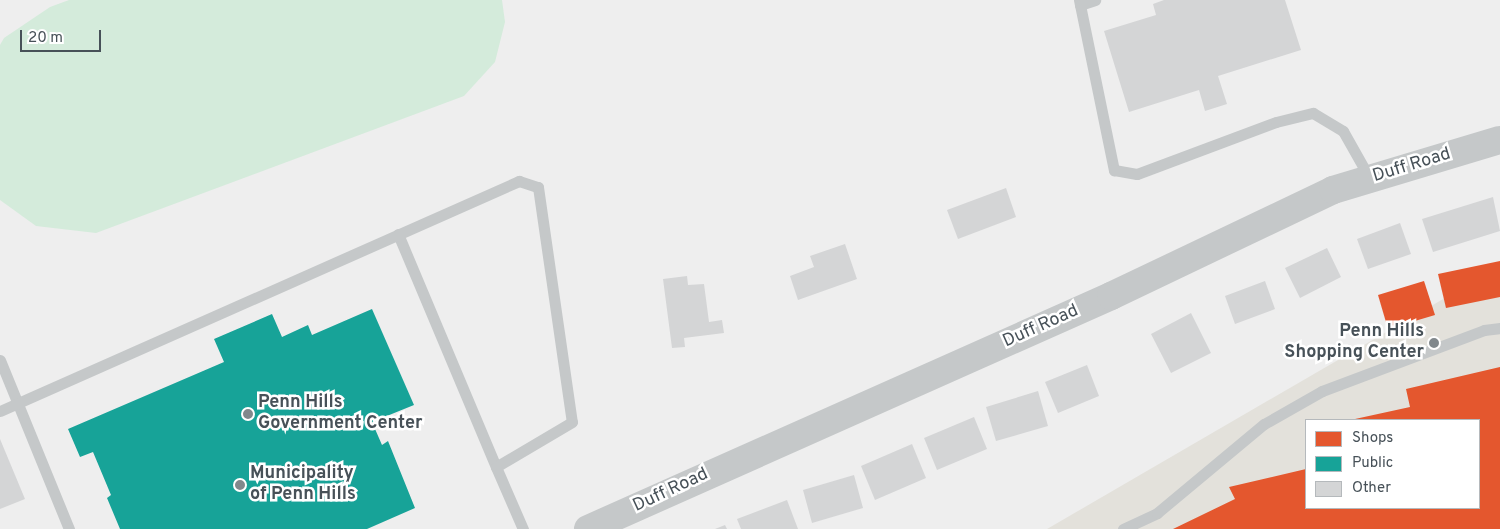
<!DOCTYPE html>
<style>
body{margin:0}
#map{position:relative;width:1500px;height:529px;overflow:hidden;background:#eee;font-family:Overpass,sans-serif}
div>[style]{position:absolute}
.commercial>*{inset:0;background:#e3e1db}
.green>*{inset:0;background:#d4ebdb}
.shops>*{inset:0;background:#e4572e}
.public>*{inset:0;background:#17a398}
.building>*{inset:0;background:#d4d5d6}
.service>*{height:11px;margin:-5.5px;padding:0 5.5px;transform-origin:5.5px;border-radius:5.5px;background:#c5c8c9}
.tertiary>*{height:28px;margin:-14px;padding:0 14px;transform-origin:14px;border-radius:14px;background:#c5c8c9}
.dots>*{width:14px;height:14px;translate:-50% -50%;box-sizing:border-box;border:2px solid #fff;border-radius:50%}
span{translate:-50% -50%;white-space:nowrap;text-align:center;line-height:1.15;-webkit-text-stroke:5px #fff;paint-order:stroke}
.street-label{font-size:18px;color:#475158}
.poi-label{font-size:18px;color:#475158;font-weight:700}
.right{translate:-100% -50%;text-align:right}
.left{translate:0 -50%;text-align:left}
.legend{position:absolute;left:1305px;top:419px;width:175px;height:90px;box-sizing:border-box;background:#fff;border:1px solid #b5b9bc;margin:0;padding:6px 9px;list-style:none;font-size:15px;color:#475158}
.legend li{display:flex;align-items:center;gap:10px;height:25px}
.legend b{width:25px;border:1px solid #b5b9bc}
.scale{position:absolute;left:20px;top:30px;width:81px;height:22px;box-sizing:border-box;border:2px solid #475158;border-top:0;padding-left:6px;font-size:15px;line-height:18px;white-space:nowrap;color:#475158;-webkit-text-stroke:4px #fff;paint-order:stroke}
</style>
<div id="map">
<div class="commercial">
<i style="clip-path:polygon(evenodd,1500px 266px,1500px 529px,1047px 529px,1500px 266px,1306px 420px,1479px 420px,1479px 508px,1306px 508px,1306px 420px)"></i>
</div>
<div class="green">
<i style="clip-path:polygon(69px 0,502px 0,505px 22px,495px 62px,464px 96px,96px 233px,36px 226px,0 200px,0 45px,4px 38px,50px 7px)"></i>
</div>
<div class="shops">
<i style="clip-path:polygon(1500px 261px,1500px 297px,1446px 308px,1438px 274px)"></i>
<i style="clip-path:polygon(1424px 281px,1435px 315px,1388px 329px,1378px 295px)"></i>
<i style="clip-path:polygon(1500px 367px,1500px 529px,1173px 529px,1235px 499px,1229px 487px,1306px 469px,1306px 508px,1479px 508px,1479px 420px,1355px 419px,1410px 407px,1406px 389px)"></i>
</div>
<div class="public">
<i style="clip-path:polygon(372px 309px,414px 405px,372px 422px,382px 445px,388px 441px,415px 508px,367px 529px,120px 529px,107px 498px,111px 495px,93px 452px,80px 457px,68px 429px,224px 362px,214px 339px,272px 314px,282px 337px,308px 325px,312px 335px)"></i>
</div>
<div class="building">
<i style="clip-path:polygon(1164px 0,1285px 0,1301px 50px,1218px 76px,1227px 104px,1205px 111px,1199px 90px,1129px 112px,1104px 31px,1156px 15px,1153px 4px)"></i>
<i style="clip-path:polygon(1006px 188px,1016px 217px,958px 239px,947px 210px)"></i>
<i style="clip-path:polygon(1493px 197px,1500px 231px,1433px 252px,1422px 219px)"></i>
<i style="clip-path:polygon(1400px 223px,1411px 254px,1368px 269px,1357px 239px)"></i>
<i style="clip-path:polygon(845px 244px,857px 279px,798px 300px,790px 276px,814px 267px,810px 256px)"></i>
<i style="clip-path:polygon(1327px 248px,1341px 277px,1300px 298px,1285px 268px)"></i>
<i style="clip-path:polygon(687px 276px,688px 285px,704px 284px,709px 322px,722px 320px,724px 333px,684px 338px,685px 347px,672px 348px,663px 279px)"></i>
<i style="clip-path:polygon(1265px 281px,1275px 309px,1235px 324px,1225px 296px)"></i>
<i style="clip-path:polygon(1191px 313px,1211px 353px,1171px 373px,1151px 334px)"></i>
<i style="clip-path:polygon(1087px 365px,1099px 396px,1058px 413px,1045px 382px)"></i>
<i style="clip-path:polygon(1038px 391px,1048px 426px,996px 441px,986px 407px)"></i>
<i style="clip-path:polygon(974px 417px,987px 449px,937px 470px,924px 438px)"></i>
<i style="clip-path:polygon(0 439px,25px 499px,0 509px)"></i>
<i style="clip-path:polygon(912px 444px,926px 478px,875px 500px,861px 466px)"></i>
<i style="clip-path:polygon(854px 475px,863px 508px,812px 523px,803px 490px)"></i>
<i style="clip-path:polygon(787px 500px,798px 529px,741px 529px,737px 519px)"></i>
<i style="clip-path:polygon(725px 525px,727px 529px,715px 529px)"></i>
</div>
<div class="service">
<i style="left:1079px;top:0;width:174px;rotate:78.4deg"></i>
<i style="left:1114px;top:170px;width:23px;rotate:10deg"></i>
<i style="left:1137px;top:174px;width:148px;rotate:-20.5deg"></i>
<i style="left:1276px;top:122px;width:38px;rotate:-14deg"></i>
<i style="left:1313px;top:113px;width:35px;rotate:31deg"></i>
<i style="left:1343px;top:131px;width:55px;rotate:60.6deg"></i>
<i style="left:1080px;top:5px;width:16px;rotate:-18deg"></i>
<i style="left:398px;top:234px;width:253px;rotate:67.2deg"></i>
<i style="left:0;top:360px;width:183px;rotate:67.8deg"></i>
<i style="left:0;top:411px;width:568px;rotate:-23.9deg"></i>
<i style="left:519px;top:181px;width:20px;rotate:18deg"></i>
<i style="left:538px;top:187px;width:237px;rotate:81.8deg"></i>
<i style="left:572px;top:422px;width:88px;rotate:149.4deg"></i>
<i style="left:496px;top:467px;width:68px;rotate:66.5deg"></i>
<i style="left:1123px;top:529px;width:38px;rotate:-25deg"></i>
<i style="left:1157px;top:513px;width:139px;rotate:-39.8deg"></i>
<i style="left:1264px;top:424px;width:67px;rotate:-29.6deg"></i>
<i style="left:1322px;top:391px;width:173px;rotate:-20.6deg"></i>
<i style="left:1484px;top:330px;width:16px;rotate:-7deg"></i>
</div>
<div class="tertiary">
<i style="left:588px;top:529px;width:573px;rotate:-24.01deg"></i>
<i style="left:1111px;top:296px;width:246px;rotate:-25.5deg"></i>
<i style="left:1333px;top:190px;width:174px;rotate:-16.7deg"></i>
</div>
<div class="dots">
<i style="left:1434px;top:343px;background:#81888c"></i>
<i style="left:248px;top:414px;background:#81888c"></i>
<i style="left:240px;top:485px;background:#81888c"></i>
</div>
<div class="street-label">
<span style="left:1412px;top:166px;rotate:-17deg">Duff Road</span>
<span style="left:1041px;top:327px;rotate:-24deg">Duff Road</span>
<span style="left:671px;top:491px;rotate:-25deg">Duff Road</span>
</div>
<div class="poi-label">
<span class="right" style="left:1424px;top:343px">Penn Hills<br>Shopping Center</span>
<span class="left" style="left:258px;top:414px">Penn Hills<br>Government Center</span>
<span class="left" style="left:250px;top:485px">Municipality<br>of Penn Hills</span>
</div>
<ul class="legend">
<li><b style="height:14px;background:#e4572e"></b>Shops</li>
<li><b style="height:14px;background:#17a398"></b>Public</li>
<li><b style="height:14px;background:#d4d5d6"></b>Other</li>
</ul>
<div class="scale">20 m</div>
</div>
